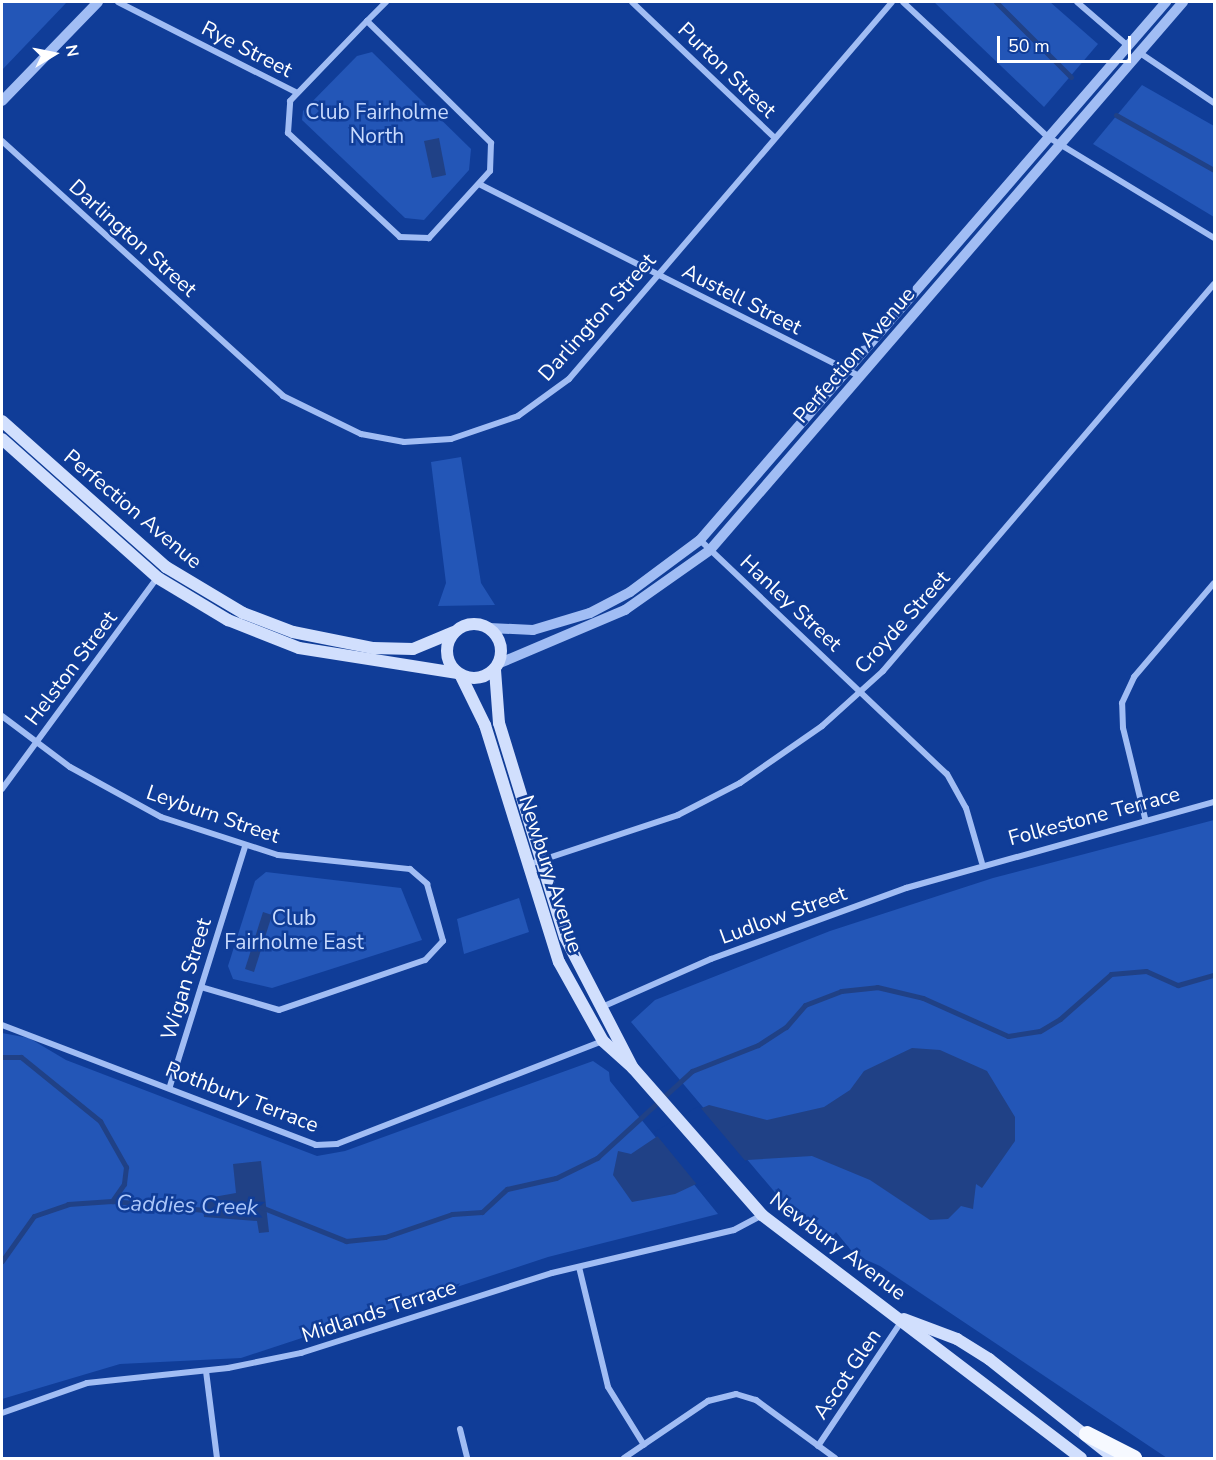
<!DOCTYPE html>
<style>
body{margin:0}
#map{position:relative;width:1216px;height:1460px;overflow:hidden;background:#103d98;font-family:"Nunito Sans",sans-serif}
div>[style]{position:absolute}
.green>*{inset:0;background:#2356b7}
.water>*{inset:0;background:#204186}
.pier>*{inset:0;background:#103d98}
.stream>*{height:5px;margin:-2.5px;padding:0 2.5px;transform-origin:2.5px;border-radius:2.5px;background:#204186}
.minor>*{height:6px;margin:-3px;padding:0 3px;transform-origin:3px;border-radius:3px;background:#a1bdf4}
.tertiary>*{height:10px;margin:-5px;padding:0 5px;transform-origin:5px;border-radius:5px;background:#a1bdf4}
.secondary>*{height:12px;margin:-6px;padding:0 6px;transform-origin:6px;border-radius:6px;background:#d1dffd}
.secondary>.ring{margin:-6px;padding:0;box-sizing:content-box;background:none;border:12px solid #d1dffd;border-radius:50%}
.trunk>*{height:16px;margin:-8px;padding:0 8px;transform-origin:8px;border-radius:8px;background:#f6f9ff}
span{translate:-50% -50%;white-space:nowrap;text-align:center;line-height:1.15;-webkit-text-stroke:5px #103d98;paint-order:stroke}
.street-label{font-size:21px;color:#fff}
.park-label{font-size:21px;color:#c9dbfe}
.water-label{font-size:22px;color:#adc8fb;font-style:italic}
.frame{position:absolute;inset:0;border:3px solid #fff;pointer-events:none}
.north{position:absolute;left:24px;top:24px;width:60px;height:60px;-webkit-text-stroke:4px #103d98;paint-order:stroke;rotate:80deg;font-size:16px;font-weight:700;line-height:24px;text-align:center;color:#fff}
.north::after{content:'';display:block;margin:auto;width:21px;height:27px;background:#fff;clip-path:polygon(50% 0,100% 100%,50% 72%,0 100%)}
.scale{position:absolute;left:997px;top:36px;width:134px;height:27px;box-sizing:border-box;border:3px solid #fff;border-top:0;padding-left:8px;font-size:18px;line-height:21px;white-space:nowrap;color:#fff;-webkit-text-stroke:4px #103d98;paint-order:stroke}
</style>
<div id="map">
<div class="green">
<i style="clip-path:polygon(2px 2px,67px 2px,2px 70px)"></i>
<i style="clip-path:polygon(934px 2px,1050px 2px,1098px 44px,1044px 107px)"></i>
<i style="clip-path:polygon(372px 52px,471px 149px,469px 170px,424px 220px,405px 218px,302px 120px,303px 111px,357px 56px)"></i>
<i style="clip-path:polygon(1142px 85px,1214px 126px,1214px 217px,1093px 144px)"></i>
<i style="clip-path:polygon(461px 457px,481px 583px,495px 605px,438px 606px,446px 583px,431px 462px)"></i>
<i style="clip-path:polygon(1214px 820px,1214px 1458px,1167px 1458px,880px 1266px,855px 1255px,836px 1232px,832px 1237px,778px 1196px,631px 1022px,655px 1000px,830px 931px,993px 878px)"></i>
<i style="clip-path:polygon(266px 872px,401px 888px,422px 940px,272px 988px,233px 979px,228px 966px,255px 881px)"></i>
<i style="clip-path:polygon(519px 898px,529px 932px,464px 954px,457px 919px)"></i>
<i style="clip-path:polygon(2px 1033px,29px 1038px,66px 1060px,317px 1156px,345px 1151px,593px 1061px,609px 1072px,610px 1081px,718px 1214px,548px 1257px,241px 1358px,120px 1364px,2px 1399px)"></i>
</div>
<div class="water">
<i style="clip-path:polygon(439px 138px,446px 175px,432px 178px,424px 141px)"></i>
<i style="clip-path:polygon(263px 912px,272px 915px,254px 972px,245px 969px)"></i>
<i style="clip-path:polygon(912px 1048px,940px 1050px,987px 1071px,1015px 1117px,1015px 1141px,982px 1188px,976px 1184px,973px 1209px,961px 1206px,948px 1219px,930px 1220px,870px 1180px,812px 1156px,747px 1160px,675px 1194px,632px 1202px,613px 1175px,618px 1151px,631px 1154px,695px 1111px,709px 1105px,767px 1120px,824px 1107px,850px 1090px,864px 1071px)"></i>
<i style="clip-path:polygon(261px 1161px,269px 1232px,259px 1233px,257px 1221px,204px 1217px,202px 1199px,236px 1193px,233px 1164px)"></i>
</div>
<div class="pier">
<i style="clip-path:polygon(699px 1106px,747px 1163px,699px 1187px,654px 1132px)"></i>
</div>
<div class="stream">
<i style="left:996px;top:2px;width:106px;rotate:45deg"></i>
<i style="left:1116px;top:115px;width:112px;rotate:29.3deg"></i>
<i style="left:2px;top:1057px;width:19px"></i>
<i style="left:21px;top:1057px;width:102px;rotate:39deg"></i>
<i style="left:100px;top:1121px;width:53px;rotate:60.5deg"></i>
<i style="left:126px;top:1167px;width:17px;rotate:97deg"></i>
<i style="left:124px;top:1184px;width:21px;rotate:125deg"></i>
<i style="left:261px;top:1207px;width:92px;rotate:21.8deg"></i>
<i style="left:346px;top:1241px;width:39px;rotate:-6deg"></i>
<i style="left:385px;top:1237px;width:71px;rotate:-18.9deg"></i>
<i style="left:452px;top:1214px;width:30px;rotate:-4deg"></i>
<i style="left:482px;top:1212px;width:34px;rotate:-43deg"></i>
<i style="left:507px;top:1189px;width:50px;rotate:-12.7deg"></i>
<i style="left:556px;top:1178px;width:46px;rotate:-26deg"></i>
<i style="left:597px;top:1158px;width:129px;rotate:-42.5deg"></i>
<i style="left:692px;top:1071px;width:71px;rotate:-21.5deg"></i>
<i style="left:758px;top:1045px;width:33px;rotate:-33deg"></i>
<i style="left:786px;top:1027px;width:29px;rotate:-49deg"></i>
<i style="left:805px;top:1005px;width:39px;rotate:-21deg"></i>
<i style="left:841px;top:991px;width:36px;rotate:-6deg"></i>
<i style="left:877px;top:987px;width:47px;rotate:13.4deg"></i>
<i style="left:923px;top:998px;width:93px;rotate:24.1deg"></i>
<i style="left:1008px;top:1036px;width:32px;rotate:-9deg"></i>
<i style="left:1040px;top:1031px;width:23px;rotate:-31deg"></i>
<i style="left:1060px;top:1019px;width:68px;rotate:-41.4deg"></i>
<i style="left:1111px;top:974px;width:35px;rotate:-5deg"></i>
<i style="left:1146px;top:971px;width:35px;rotate:24deg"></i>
<i style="left:1178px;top:985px;width:37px;rotate:-16deg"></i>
<i style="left:2px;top:1261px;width:55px;rotate:-54.6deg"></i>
<i style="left:34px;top:1216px;width:36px;rotate:-19deg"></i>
<i style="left:68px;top:1204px;width:44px;rotate:-3.9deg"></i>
<i style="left:112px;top:1201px;width:93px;rotate:5.5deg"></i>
</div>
<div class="minor">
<i style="left:118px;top:2px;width:201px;rotate:26.9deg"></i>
<i style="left:632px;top:2px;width:196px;rotate:43.6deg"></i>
<i style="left:903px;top:2px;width:198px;rotate:43deg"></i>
<i style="left:1048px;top:137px;width:194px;rotate:31.3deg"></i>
<i style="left:1077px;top:2px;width:67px;rotate:40.8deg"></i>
<i style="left:367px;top:21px;width:174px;rotate:44.5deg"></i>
<i style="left:491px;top:143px;width:28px;rotate:92deg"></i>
<i style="left:490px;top:171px;width:91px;rotate:132.3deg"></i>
<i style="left:429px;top:238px;width:29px;rotate:-178deg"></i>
<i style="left:400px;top:237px;width:153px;rotate:-137.1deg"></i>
<i style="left:288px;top:133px;width:32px;rotate:-86deg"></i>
<i style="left:290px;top:101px;width:111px;rotate:-46.1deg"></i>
<i style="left:367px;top:21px;width:27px;rotate:-45deg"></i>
<i style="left:1140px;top:53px;width:89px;rotate:34deg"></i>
<i style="left:2px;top:141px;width:379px;rotate:42.2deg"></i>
<i style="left:283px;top:396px;width:87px;rotate:26deg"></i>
<i style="left:361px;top:434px;width:44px;rotate:10.5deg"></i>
<i style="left:404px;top:442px;width:47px;rotate:-3.7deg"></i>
<i style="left:451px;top:439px;width:71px;rotate:-18.9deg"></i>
<i style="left:518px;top:416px;width:63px;rotate:-36deg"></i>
<i style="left:569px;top:379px;width:496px;rotate:-49.4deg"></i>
<i style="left:479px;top:184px;width:428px;rotate:26.8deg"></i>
<i style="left:700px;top:540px;width:340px;rotate:43.5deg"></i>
<i style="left:947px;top:774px;width:39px;rotate:61deg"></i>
<i style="left:966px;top:808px;width:57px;rotate:73.8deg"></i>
<i style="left:2px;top:716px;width:85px;rotate:36.9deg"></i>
<i style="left:70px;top:767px;width:104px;rotate:28.8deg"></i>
<i style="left:161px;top:817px;width:123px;rotate:18deg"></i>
<i style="left:278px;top:855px;width:133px;rotate:6.1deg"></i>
<i style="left:410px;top:869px;width:23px;rotate:41deg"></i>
<i style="left:427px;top:884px;width:59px;rotate:74.3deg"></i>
<i style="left:443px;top:941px;width:26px;rotate:133deg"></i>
<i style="left:425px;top:960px;width:154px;rotate:161.1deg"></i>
<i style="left:279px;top:1010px;width:81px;rotate:-163.6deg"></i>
<i style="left:2px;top:789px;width:263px;rotate:-53.7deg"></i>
<i style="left:1145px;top:818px;width:93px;rotate:-103.7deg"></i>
<i style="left:1123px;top:728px;width:25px;rotate:-92deg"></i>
<i style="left:1122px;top:703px;width:29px;rotate:-65deg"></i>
<i style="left:1134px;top:677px;width:123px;rotate:-49.6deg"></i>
<i style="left:527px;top:865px;width:159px;rotate:-18.3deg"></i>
<i style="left:678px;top:815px;width:70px;rotate:-27.3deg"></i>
<i style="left:740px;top:783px;width:100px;rotate:-34.8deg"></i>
<i style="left:822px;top:726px;width:82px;rotate:-42deg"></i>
<i style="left:883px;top:671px;width:509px;rotate:-49.46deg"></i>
<i style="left:602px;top:1007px;width:119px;rotate:-23.8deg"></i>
<i style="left:711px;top:959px;width:208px;rotate:-20deg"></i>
<i style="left:906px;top:888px;width:320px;rotate:-15.6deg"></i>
<i style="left:2px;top:1025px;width:336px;rotate:20.9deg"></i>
<i style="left:316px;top:1145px;width:21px;rotate:-3deg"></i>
<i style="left:337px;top:1144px;width:285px;rotate:-21.2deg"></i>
<i style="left:170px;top:1086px;width:251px;rotate:-72.6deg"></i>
<i style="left:579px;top:1267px;width:123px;rotate:76.4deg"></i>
<i style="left:608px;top:1387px;width:68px;rotate:58.2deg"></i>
<i style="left:206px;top:1371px;width:88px;rotate:82.8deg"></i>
<i style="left:2px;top:1413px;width:90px;rotate:-19.4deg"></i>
<i style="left:87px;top:1383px;width:142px;rotate:-6.1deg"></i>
<i style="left:228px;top:1368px;width:75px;rotate:-11.6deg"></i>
<i style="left:301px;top:1353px;width:263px;rotate:-17.7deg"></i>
<i style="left:552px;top:1273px;width:187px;rotate:-13.3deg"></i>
<i style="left:734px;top:1230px;width:32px;rotate:-28deg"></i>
<i style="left:460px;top:1429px;width:30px;rotate:76deg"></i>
<i style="left:818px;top:1446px;width:153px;rotate:-56.2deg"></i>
<i style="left:624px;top:1458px;width:102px;rotate:-34.2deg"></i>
<i style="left:708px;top:1401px;width:29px;rotate:-14deg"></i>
<i style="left:736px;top:1394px;width:21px;rotate:17deg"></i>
<i style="left:756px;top:1400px;width:98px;rotate:36.3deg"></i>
</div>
<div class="tertiary">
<i style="left:2px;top:101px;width:138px;rotate:-45.9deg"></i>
<i style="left:489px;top:628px;width:44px;rotate:2.6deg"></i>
<i style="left:533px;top:630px;width:59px;rotate:-16.6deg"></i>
<i style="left:590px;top:613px;width:45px;rotate:-27.7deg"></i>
<i style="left:630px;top:592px;width:87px;rotate:-36.6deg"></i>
<i style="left:700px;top:540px;width:712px;rotate:-49.1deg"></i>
<i style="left:500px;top:663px;width:136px;rotate:-23deg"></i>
<i style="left:625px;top:610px;width:104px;rotate:-35.2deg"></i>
<i style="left:710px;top:550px;width:724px;rotate:-49.2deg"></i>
</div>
<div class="secondary">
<i style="left:2px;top:421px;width:220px;rotate:41.7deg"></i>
<i style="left:166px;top:567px;width:90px;rotate:30.9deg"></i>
<i style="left:243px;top:613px;width:53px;rotate:20.8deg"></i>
<i style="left:293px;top:632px;width:82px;rotate:11.3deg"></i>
<i style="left:373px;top:648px;width:40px;rotate:1.4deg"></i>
<i style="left:413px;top:649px;width:44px;rotate:-22.5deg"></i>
<i style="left:2px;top:439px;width:209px;rotate:41.7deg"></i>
<i style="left:158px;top:578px;width:82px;rotate:31deg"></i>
<i style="left:228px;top:620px;width:76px;rotate:21.5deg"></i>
<i style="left:299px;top:648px;width:159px;rotate:9deg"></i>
<i class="ring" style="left:447px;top:624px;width:42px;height:42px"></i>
<i style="left:495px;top:670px;width:53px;rotate:85.7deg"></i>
<i style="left:499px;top:723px;width:224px;rotate:72.9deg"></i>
<i style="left:565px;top:937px;width:148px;rotate:62.6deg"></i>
<i style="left:633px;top:1068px;width:196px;rotate:48.7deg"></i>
<i style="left:762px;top:1215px;width:401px;rotate:37.3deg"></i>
<i style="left:461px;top:676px;width:55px;rotate:63.9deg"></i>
<i style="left:485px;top:725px;width:248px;rotate:72.7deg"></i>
<i style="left:559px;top:962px;width:90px;rotate:60.9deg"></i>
<i style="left:603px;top:1041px;width:39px;rotate:42deg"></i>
<i style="left:904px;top:1319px;width:57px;rotate:20.7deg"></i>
<i style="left:957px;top:1339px;width:38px;rotate:32deg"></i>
<i style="left:989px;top:1359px;width:159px;rotate:38.4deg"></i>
</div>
<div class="trunk">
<i style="left:1087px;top:1434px;width:53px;rotate:27.1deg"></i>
</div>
<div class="street-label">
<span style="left:247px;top:49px;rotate:27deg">Rye Street</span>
<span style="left:727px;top:70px;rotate:44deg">Purton Street</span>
<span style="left:133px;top:238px;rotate:42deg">Darlington Street</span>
<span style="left:742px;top:299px;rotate:27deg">Austell Street</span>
<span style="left:597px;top:317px;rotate:-48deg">Darlington Street</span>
<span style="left:854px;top:355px;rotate:-49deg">Perfection Avenue</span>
<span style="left:133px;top:509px;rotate:40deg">Perfection Avenue</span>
<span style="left:791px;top:603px;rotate:43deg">Hanley Street</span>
<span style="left:902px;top:622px;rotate:-48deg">Croyde Street</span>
<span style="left:71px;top:668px;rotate:-53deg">Helston Street</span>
<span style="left:213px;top:814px;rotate:19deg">Leyburn Street</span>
<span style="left:1094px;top:816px;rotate:-15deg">Folkestone Terrace</span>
<span style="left:551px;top:874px;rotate:72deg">Newbury Avenue</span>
<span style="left:783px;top:915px;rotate:-20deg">Ludlow Street</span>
<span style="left:186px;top:979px;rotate:-73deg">Wigan Street</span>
<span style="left:242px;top:1097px;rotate:21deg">Rothbury Terrace</span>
<span style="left:838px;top:1246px;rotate:37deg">Newbury Avenue</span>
<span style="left:379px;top:1311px;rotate:-18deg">Midlands Terrace</span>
<span style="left:847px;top:1374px;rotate:-56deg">Ascot Glen</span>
</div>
<div class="park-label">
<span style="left:377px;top:124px">Club Fairholme<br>North</span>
<span style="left:294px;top:930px">Club<br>Fairholme East</span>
</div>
<div class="water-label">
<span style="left:187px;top:1206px;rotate:2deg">Caddies Creek</span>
</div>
<div class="frame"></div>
<div class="north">N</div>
<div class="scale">50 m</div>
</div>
